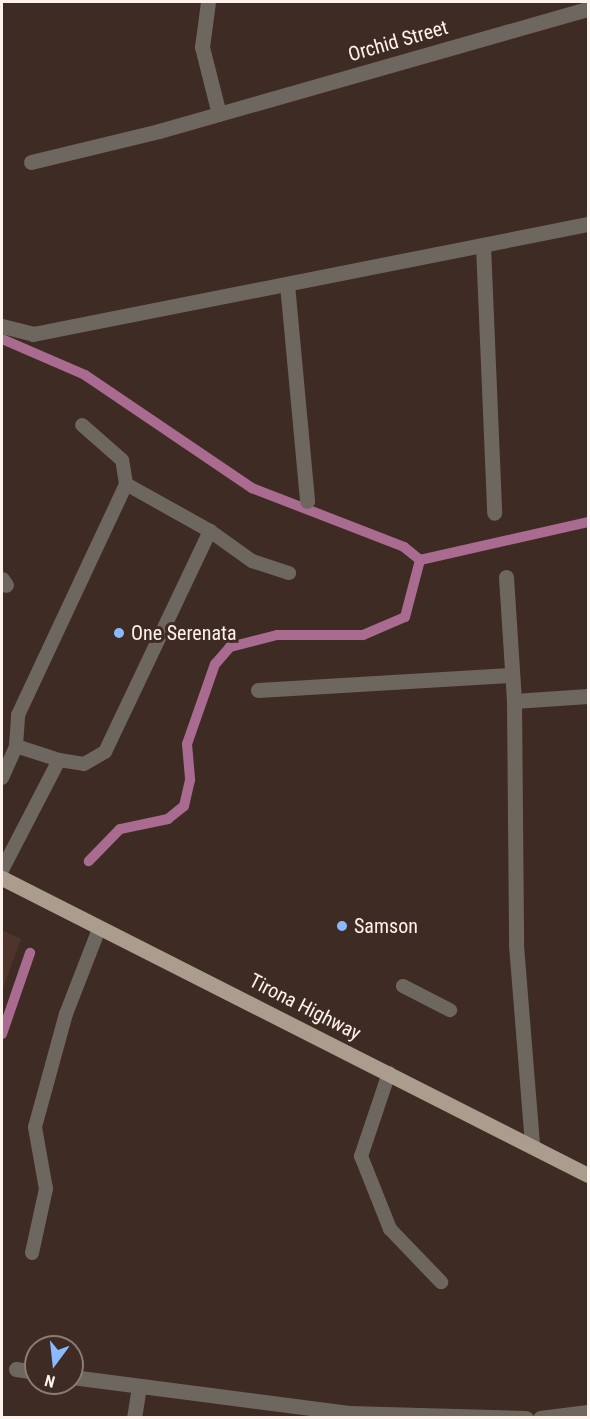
<!DOCTYPE html>
<style>
body{margin:0}
#map{position:relative;width:590px;height:1419px;overflow:hidden;background:#3e2b23;font-family:"Roboto Condensed",sans-serif}
div>[style]{position:absolute}
.built>*{inset:0;background:#4e342a}
.stream>*{height:10px;margin:-5px;padding:0 5px;transform-origin:5px;border-radius:5px;background:#aa6b90}
.lane>*{height:14px;margin:-7px;padding:0 7px;transform-origin:7px;border-radius:7px;background:#6e6760}
.street>*{height:15px;margin:-7.5px;padding:0 7.5px;transform-origin:7.5px;border-radius:7.5px;background:#6e6760}
.primary>*{height:15px;margin:-7.5px;padding:0 7.5px;transform-origin:7.5px;border-radius:7.5px;background:#aa9d8e}
.dots>*{width:16px;height:16px;translate:-50% -50%;box-sizing:border-box;border:3px solid #3e2b23;border-radius:50%}
span{translate:-50% -50%;white-space:nowrap;text-align:center;line-height:1.15;-webkit-text-stroke:6px #3e2b23;paint-order:stroke}
.street-label{font-size:20px;color:#fff2ec}
.poi-label{font-size:20px;color:#fff2ec}
.left{translate:0 -50%;text-align:left}
.frame{position:absolute;inset:0;border:3px solid #fff2ec;pointer-events:none}
.north{position:absolute;left:24px;top:1335px;width:60px;height:60px;box-sizing:border-box;background:#3e2b23;border:2px solid #8b7b73;border-radius:50%;rotate:195deg;font-size:16px;font-weight:700;line-height:24px;text-align:center;color:#fff2ec}
.north::after{content:'';display:block;margin:auto;width:21px;height:27px;background:#8abafc;clip-path:polygon(50% 0,100% 100%,50% 72%,0 100%)}
</style>
<div id="map">
<div class="built">
<i style="clip-path:polygon(2px 930px,21px 939px,2px 991px)"></i>
</div>
<div class="stream">
<i style="left:2px;top:339px;width:90px;rotate:23.4deg"></i>
<i style="left:85px;top:375px;width:202px;rotate:34.1deg"></i>
<i style="left:252px;top:488px;width:163px;rotate:21.2deg"></i>
<i style="left:404px;top:547px;width:21px;rotate:39deg"></i>
<i style="left:420px;top:560px;width:59px;rotate:104.7deg"></i>
<i style="left:405px;top:617px;width:46px;rotate:156.8deg"></i>
<i style="left:363px;top:635px;width:86px;rotate:180deg"></i>
<i style="left:277px;top:635px;width:49px;rotate:165.7deg"></i>
<i style="left:230px;top:647px;width:23px;rotate:131deg"></i>
<i style="left:215px;top:664px;width:85px;rotate:109.3deg"></i>
<i style="left:187px;top:744px;width:36px;rotate:85deg"></i>
<i style="left:190px;top:780px;width:27px;rotate:103deg"></i>
<i style="left:184px;top:806px;width:21px;rotate:141deg"></i>
<i style="left:168px;top:819px;width:49px;rotate:168.2deg"></i>
<i style="left:120px;top:829px;width:45px;rotate:134.1deg"></i>
<i style="left:420px;top:560px;width:172px;rotate:-12.7deg"></i>
<i style="left:2px;top:1034px;width:86px;rotate:-70.9deg"></i>
</div>
<div class="lane">
<i style="left:126px;top:484px;width:96px;rotate:29.2deg"></i>
<i style="left:210px;top:531px;width:52px;rotate:35.5deg"></i>
<i style="left:252px;top:561px;width:39px;rotate:18deg"></i>
<i style="left:16px;top:746px;width:45px;rotate:18deg"></i>
<i style="left:2px;top:778px;width:35px;rotate:-66deg"></i>
<i style="left:16px;top:746px;width:31px;rotate:-86deg"></i>
<i style="left:18px;top:715px;width:255px;rotate:-64.9deg"></i>
<i style="left:126px;top:484px;width:24px;rotate:-99deg"></i>
<i style="left:122px;top:460px;width:53px;rotate:-138.8deg"></i>
<i style="left:2px;top:870px;width:124px;rotate:-62.6deg"></i>
<i style="left:59px;top:760px;width:25px;rotate:9deg"></i>
<i style="left:84px;top:764px;width:24px;rotate:-30deg"></i>
<i style="left:105px;top:752px;width:245px;rotate:-64.6deg"></i>
<i style="left:403px;top:986px;width:53px;rotate:27.1deg"></i>
<i style="left:389px;top:1073px;width:88px;rotate:108.6deg"></i>
<i style="left:361px;top:1156px;width:79px;rotate:68.3deg"></i>
<i style="left:390px;top:1229px;width:74px;rotate:46.1deg"></i>
<i style="left:32px;top:1253px;width:66px;rotate:-77.7deg"></i>
<i style="left:46px;top:1189px;width:63px;rotate:-100.1deg"></i>
<i style="left:35px;top:1127px;width:117px;rotate:-74.7deg"></i>
<i style="left:66px;top:1014px;width:91px;rotate:-68.8deg"></i>
</div>
<div class="street">
<i style="left:208px;top:2px;width:45px;rotate:97.6deg"></i>
<i style="left:202px;top:47px;width:69px;rotate:75.8deg"></i>
<i style="left:31px;top:162px;width:132px;rotate:-13.6deg"></i>
<i style="left:159px;top:131px;width:446px;rotate:-15.9deg"></i>
<i style="left:483px;top:245px;width:268px;rotate:87.6deg"></i>
<i style="left:287px;top:284px;width:218px;rotate:84.7deg"></i>
<i style="left:2px;top:326px;width:32px;rotate:14deg"></i>
<i style="left:33px;top:334px;width:566px;rotate:-11.21deg"></i>
<i style="left:506px;top:577px;width:124px;rotate:86.3deg"></i>
<i style="left:514px;top:701px;width:244px;rotate:89.5deg"></i>
<i style="left:516px;top:945px;width:201px;rotate:85.4deg"></i>
<i style="left:2px;top:579px;width:7px;rotate:56deg"></i>
<i style="left:258px;top:690px;width:254px;rotate:-3.4deg"></i>
<i style="left:514px;top:701px;width:74px;rotate:-3.9deg"></i>
<i style="left:16px;top:1369px;width:20px;rotate:9deg"></i>
<i style="left:72px;top:1377px;width:279px;rotate:7.4deg"></i>
<i style="left:349px;top:1413px;width:177px;rotate:1.6deg"></i>
<i style="left:134px;top:1418px;width:32px;rotate:-81deg"></i>
<i style="left:540px;top:1418px;width:48px;rotate:-7.1deg"></i>
</div>
<div class="primary">
<i style="left:2px;top:878px;width:657px;rotate:26.88deg"></i>
</div>
<div class="dots">
<i style="left:119px;top:633px;background:#8abafc"></i>
<i style="left:342px;top:926px;background:#8abafc"></i>
</div>
<div class="street-label">
<span style="left:398px;top:41px;rotate:-16deg">Orchid Street</span>
<span style="left:305px;top:1007px;rotate:27deg">Tirona Highway</span>
</div>
<div class="poi-label">
<span class="left" style="left:131px;top:633px">One Serenata</span>
<span class="left" style="left:354px;top:926px">Samson</span>
</div>
<div class="frame"></div>
<div class="north">N</div>
</div>
